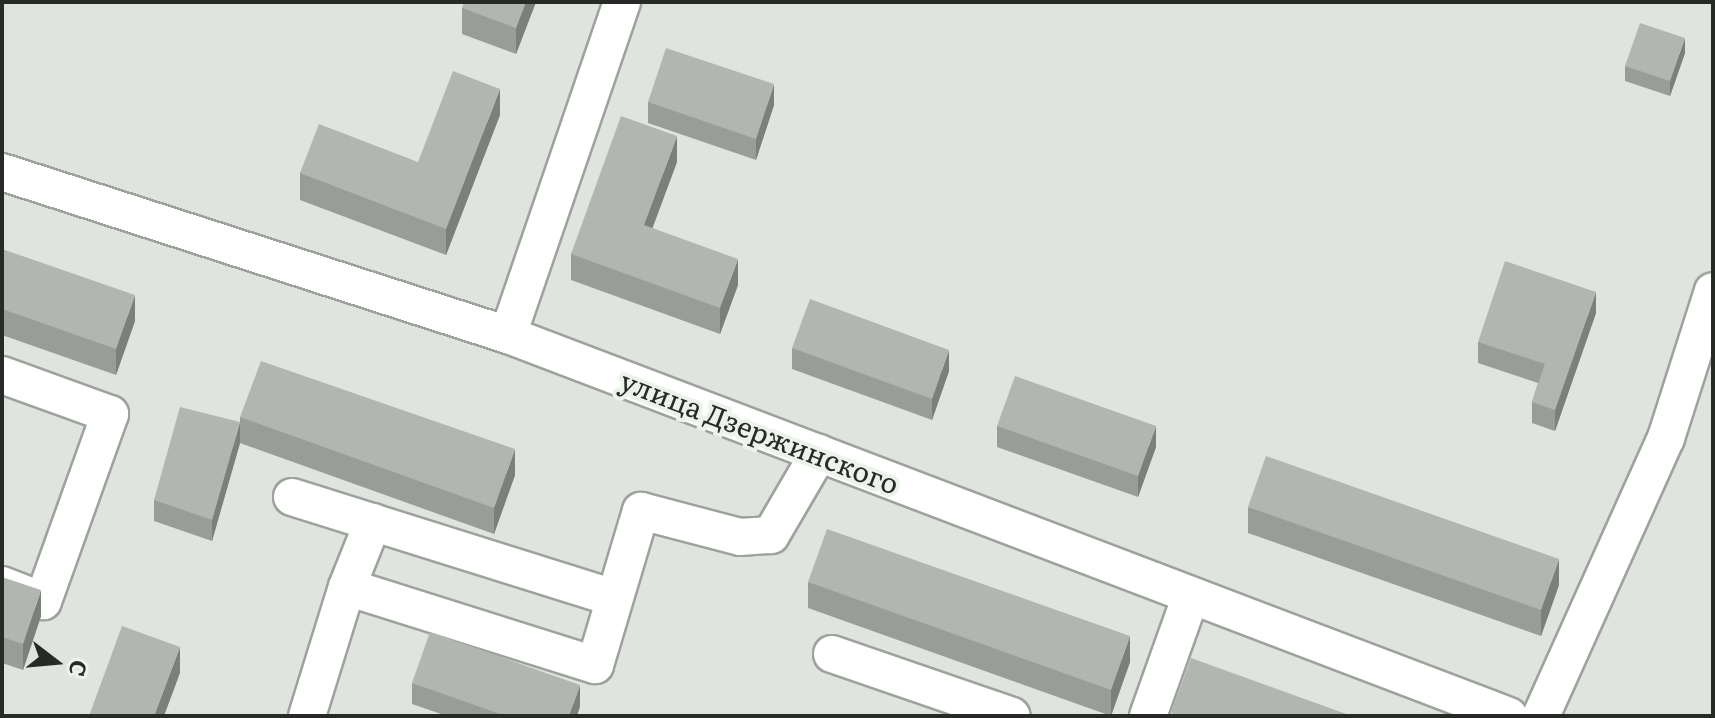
<!DOCTYPE html>
<meta charset="utf-8">
<style>
body{margin:0}
#map{position:relative;width:1715px;height:718px;overflow:hidden;background:#dfe5de;font-family:Literata,serif}
div>[style]{position:absolute}
.roads{filter:drop-shadow(2px 0 #9da39c) drop-shadow(-2px 0 #9da39c) drop-shadow(0 2px #9da39c) drop-shadow(0 -2px #9da39c)}
.minor>*{height:36px;margin:-18px;padding:0 18px;transform-origin:18px;border-radius:18px;background:#fff}
.wall>*{inset:0;background:#989d97}
.shaded-wall>*{inset:0;background:#7c807b}
.building>*{inset:0;background:#b1b7b0}
span{translate:-50% -50%;white-space:nowrap;text-align:center;line-height:1.15;-webkit-text-stroke:8px #ecf3eb;paint-order:stroke}
.street-label{font-size:28px;color:#282a27}
.frame{position:absolute;inset:0;border:4px solid #282a27;pointer-events:none}
.north{position:absolute;left:16px;top:622px;width:80px;height:80px;-webkit-text-stroke:6px #ecf3eb;paint-order:stroke;rotate:106deg;font-size:22px;font-weight:700;line-height:32px;text-align:center;color:#282a27}
.north::after{content:'';display:block;margin:auto;width:28px;height:36px;background:#282a27;clip-path:polygon(50% 0,100% 100%,50% 72%,0 100%)}
</style>
<div id="map">
<div class="roads">
<div class="minor">
<i style="left:2px;top:172px;width:532px;rotate:17.86deg"></i>
<i style="left:508px;top:335px;width:1071px;rotate:20.84deg"></i>
<i style="left:508px;top:335px;width:352px;rotate:-71.1deg"></i>
<i style="left:2px;top:375px;width:115px;rotate:19.9deg"></i>
<i style="left:110px;top:414px;width:199px;rotate:109.7deg"></i>
<i style="left:43px;top:601px;width:44px;rotate:-158.7deg"></i>
<i style="left:292px;top:497px;width:338px;rotate:17.4deg"></i>
<i style="left:347px;top:587px;width:70px;rotate:-68.2deg"></i>
<i style="left:832px;top:654px;width:190px;rotate:19deg"></i>
<i style="left:307px;top:716px;width:135px;rotate:-72.8deg"></i>
<i style="left:347px;top:587px;width:260px;rotate:17.5deg"></i>
<i style="left:595px;top:665px;width:161px;rotate:-73.4deg"></i>
<i style="left:641px;top:511px;width:102px;rotate:14.7deg"></i>
<i style="left:740px;top:537px;width:31px;rotate:-4deg"></i>
<i style="left:771px;top:535px;width:95px;rotate:-59.7deg"></i>
<i style="left:1148px;top:716px;width:128px;rotate:-70.4deg"></i>
<i style="left:1541px;top:716px;width:305px;rotate:-65.8deg"></i>
<i style="left:1666px;top:438px;width:154px;rotate:-72.3deg"></i>
</div>
</div>
<div class="wall">
<i style="clip-path:polygon(536px 2px,516px 54px,462px 34px,462px 8px)"></i>
<i style="clip-path:polygon(1685px 53px,1670px 96px,1625px 81px,1625px 66px)"></i>
<i style="clip-path:polygon(648px 102px,774px 105px,756px 160px,648px 123px)"></i>
<i style="clip-path:polygon(500px 115px,446px 255px,300px 200px,300px 173px,418px 162px)"></i>
<i style="clip-path:polygon(677px 162px,652px 228px,738px 285px,720px 334px,571px 280px,571px 254px)"></i>
<i style="clip-path:polygon(2px 249px,135px 321px,116px 375px,2px 335px)"></i>
<i style="clip-path:polygon(1596px 313px,1555px 431px,1532px 423px,1532px 402px,1538px 383px,1478px 363px,1478px 342px)"></i>
<i style="clip-path:polygon(792px 348px,949px 371px,932px 420px,792px 369px)"></i>
<i style="clip-path:polygon(240px 417px,515px 475px,494px 534px,240px 443px)"></i>
<i style="clip-path:polygon(997px 426px,1156px 447px,1138px 497px,997px 447px)"></i>
<i style="clip-path:polygon(240px 443px,212px 541px,154px 521px,154px 500px)"></i>
<i style="clip-path:polygon(1248px 507px,1559px 585px,1541px 636px,1248px 533px)"></i>
<i style="clip-path:polygon(2px 577px,41px 616px,23px 670px,2px 663px)"></i>
<i style="clip-path:polygon(808px 582px,1130px 662px,1111px 716px,808px 608px)"></i>
<i style="clip-path:polygon(412px 683px,580px 706px,577px 716px,447px 716px,412px 704px)"></i>
</div>
<div class="shaded-wall">
<i style="clip-path:polygon(526px 2px,536px 2px,516px 54px,516px 28px)"></i>
<i style="clip-path:polygon(1685px 38px,1685px 53px,1670px 96px,1670px 81px)"></i>
<i style="clip-path:polygon(774px 84px,774px 105px,756px 160px,756px 139px)"></i>
<i style="clip-path:polygon(500px 89px,500px 115px,446px 255px,446px 229px)"></i>
<i style="clip-path:polygon(677px 136px,677px 162px,644px 251px,644px 225px)"></i>
<i style="clip-path:polygon(738px 259px,738px 285px,720px 334px,720px 308px)"></i>
<i style="clip-path:polygon(1596px 292px,1596px 313px,1555px 431px,1555px 410px)"></i>
<i style="clip-path:polygon(135px 295px,135px 321px,116px 375px,116px 349px)"></i>
<i style="clip-path:polygon(949px 350px,949px 371px,932px 420px,932px 399px)"></i>
<i style="clip-path:polygon(240px 422px,240px 443px,212px 541px,212px 520px)"></i>
<i style="clip-path:polygon(1156px 426px,1156px 447px,1138px 497px,1138px 476px)"></i>
<i style="clip-path:polygon(515px 449px,515px 475px,494px 534px,494px 508px)"></i>
<i style="clip-path:polygon(1559px 559px,1559px 585px,1541px 636px,1541px 610px)"></i>
<i style="clip-path:polygon(41px 590px,41px 616px,23px 670px,23px 644px)"></i>
<i style="clip-path:polygon(1130px 636px,1130px 662px,1111px 716px,1111px 690px)"></i>
<i style="clip-path:polygon(180px 647px,180px 673px,164px 716px,154px 716px)"></i>
<i style="clip-path:polygon(580px 685px,580px 706px,577px 716px,569px 716px)"></i>
</div>
<div class="building">
<i style="clip-path:polygon(464px 2px,526px 2px,516px 28px,462px 8px)"></i>
<i style="clip-path:polygon(1640px 23px,1685px 38px,1670px 81px,1625px 66px)"></i>
<i style="clip-path:polygon(666px 48px,774px 84px,756px 139px,648px 102px)"></i>
<i style="clip-path:polygon(453px 71px,500px 89px,446px 229px,300px 173px,319px 124px,418px 162px)"></i>
<i style="clip-path:polygon(621px 116px,677px 136px,644px 225px,738px 259px,720px 308px,571px 254px)"></i>
<i style="clip-path:polygon(2px 249px,135px 295px,116px 349px,2px 309px)"></i>
<i style="clip-path:polygon(1505px 261px,1596px 292px,1555px 410px,1532px 402px,1545px 364px,1478px 342px)"></i>
<i style="clip-path:polygon(810px 299px,949px 350px,932px 399px,792px 348px)"></i>
<i style="clip-path:polygon(261px 361px,515px 449px,494px 508px,240px 417px)"></i>
<i style="clip-path:polygon(1015px 376px,1156px 426px,1138px 476px,997px 426px)"></i>
<i style="clip-path:polygon(180px 407px,240px 422px,212px 520px,154px 500px)"></i>
<i style="clip-path:polygon(1266px 456px,1559px 559px,1541px 610px,1248px 507px)"></i>
<i style="clip-path:polygon(827px 529px,1130px 636px,1111px 690px,808px 582px)"></i>
<i style="clip-path:polygon(2px 577px,41px 590px,23px 644px,2px 637px)"></i>
<i style="clip-path:polygon(122px 626px,180px 647px,154px 716px,89px 716px)"></i>
<i style="clip-path:polygon(430px 632px,580px 685px,569px 716px,506px 716px,412px 683px)"></i>
<i style="clip-path:polygon(1191px 658px,1352px 716px,1179px 716px,1171px 713px)"></i>
</div>
<div class="street-label">
<span style="left:760px;top:431px;rotate:21deg">улица Дзержинского</span>
</div>
<div class="frame"></div>
<div class="north">С</div>
</div>
